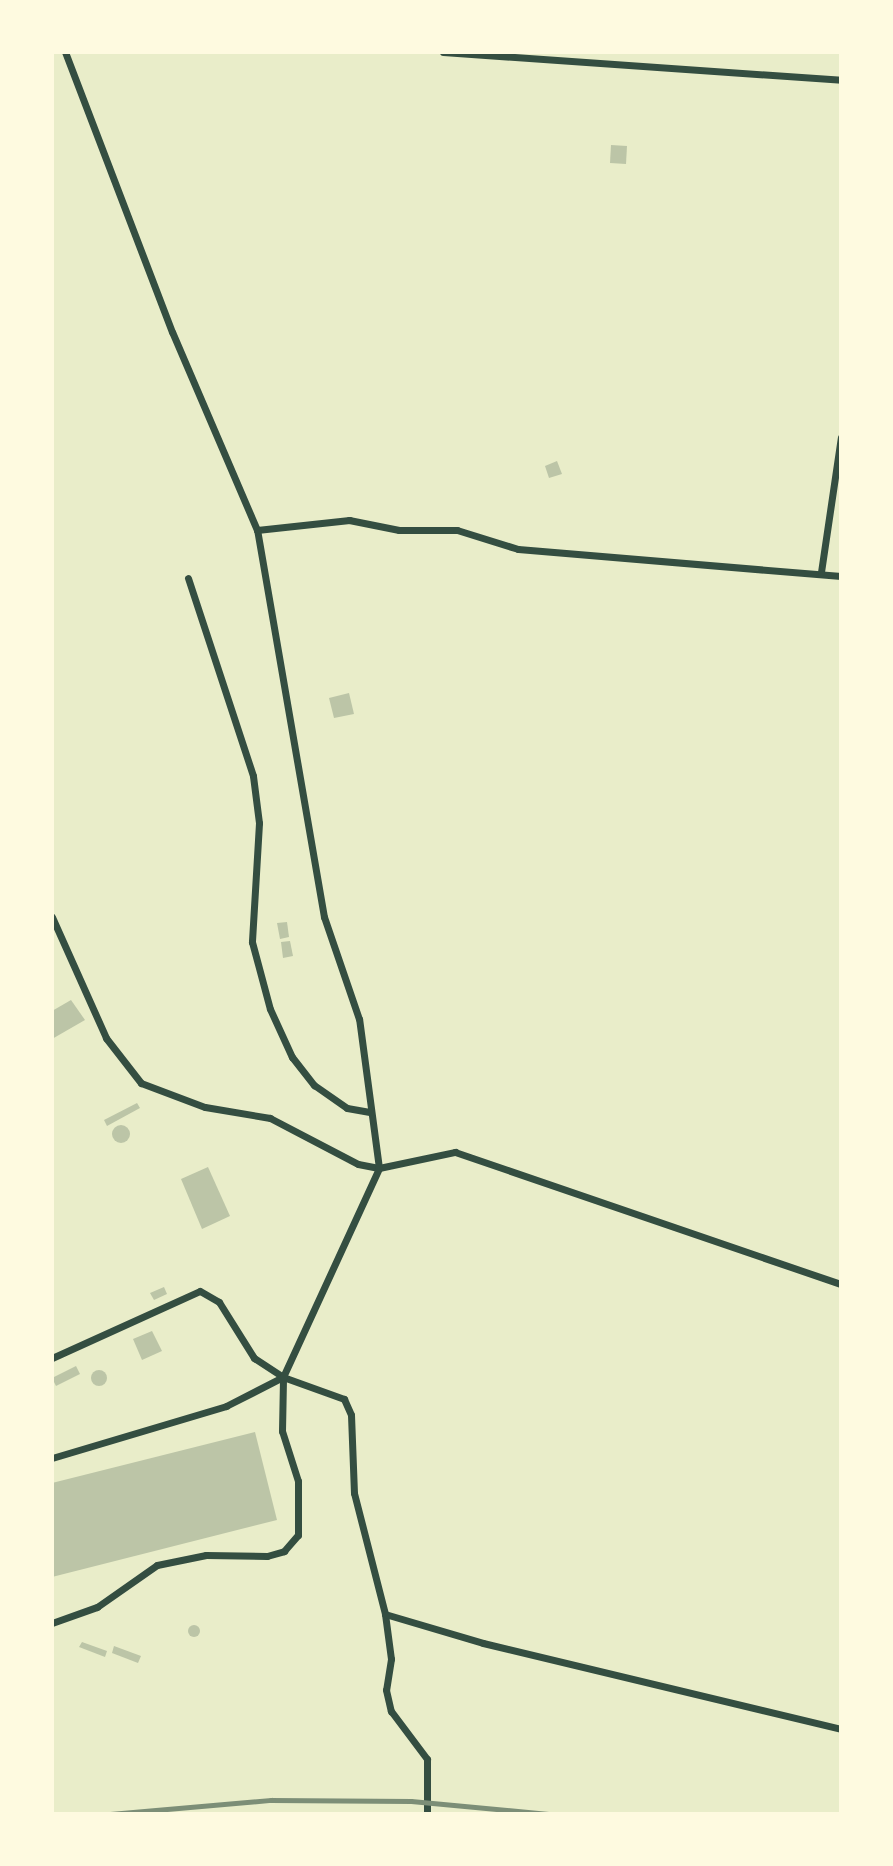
<!DOCTYPE html>
<style>
body{margin:0}
#map{position:relative;width:893px;height:1866px;overflow:hidden;background:#e9edc9;font-family:"Sofia Sans Condensed",sans-serif}
div>[style]{position:absolute}
.building>*{inset:0;background:#bcc5a7}
.round{border-radius:50%}
.minor>*{height:7px;margin:-3.5px;padding:0 3.5px;transform-origin:3.5px;border-radius:3.5px;background:#344e41}
.rail>*{height:5px;margin:-2.5px;padding:0 2.5px;transform-origin:2.5px;border-radius:2.5px;background:#7c8e77}
span{translate:-50% -50%;white-space:nowrap;text-align:center;line-height:1.15;-webkit-text-stroke:7px #fefae0;paint-order:stroke}
.frame{position:absolute;inset:0;border:54px solid #fefae0;pointer-events:none}
</style>
<div id="map">
<div class="building">
<i style="clip-path:polygon(611px 145px,627px 146px,626px 164px,610px 163px)"></i>
<i style="clip-path:polygon(557px 461px,562px 474px,549px 478px,545px 466px)"></i>
<i style="clip-path:polygon(349px 693px,354px 714px,334px 718px,329px 698px)"></i>
<i style="clip-path:polygon(287px 922px,289px 937px,280px 939px,277px 923px)"></i>
<i style="clip-path:polygon(290px 941px,293px 956px,283px 958px,281px 942px)"></i>
<i style="clip-path:polygon(71px 1000px,85px 1020px,52px 1039px,52px 1011px)"></i>
<i style="clip-path:polygon(137px 1103px,140px 1108px,107px 1126px,104px 1120px)"></i>
<i class="round" style="left:112px;top:1125px;width:18px;height:18px"></i>
<i style="clip-path:polygon(208px 1167px,230px 1216px,202px 1229px,181px 1179px)"></i>
<i style="clip-path:polygon(164px 1287px,167px 1294px,154px 1300px,150px 1293px)"></i>
<i style="clip-path:polygon(152px 1331px,162px 1351px,142px 1360px,133px 1339px)"></i>
<i style="clip-path:polygon(76px 1366px,80px 1374px,56px 1386px,52px 1378px)"></i>
<i class="round" style="left:91px;top:1370px;width:16px;height:16px"></i>
<i style="clip-path:polygon(255px 1432px,277px 1520px,52px 1577px,52px 1483px)"></i>
<i class="round" style="left:188px;top:1625px;width:12px;height:12px"></i>
<i style="clip-path:polygon(82px 1642px,107px 1651px,105px 1657px,79px 1647px)"></i>
<i style="clip-path:polygon(114px 1646px,141px 1656px,138px 1663px,112px 1653px)"></i>
</div>
<div class="minor">
<i style="left:443px;top:52px;width:399px;rotate:4deg"></i>
<i style="left:257px;top:530px;width:93px;rotate:-6.2deg"></i>
<i style="left:349px;top:520px;width:51px;rotate:11.3deg"></i>
<i style="left:399px;top:530px;width:58px"></i>
<i style="left:457px;top:530px;width:64px;rotate:17.3deg"></i>
<i style="left:518px;top:549px;width:324px;rotate:4.8deg"></i>
<i style="left:821px;top:572px;width:136px;rotate:-81.6deg"></i>
<i style="left:188px;top:578px;width:208px;rotate:71.8deg"></i>
<i style="left:253px;top:776px;width:47px;rotate:82.7deg"></i>
<i style="left:259px;top:823px;width:119px;rotate:93.4deg"></i>
<i style="left:252px;top:942px;width:69px;rotate:75deg"></i>
<i style="left:270px;top:1009px;width:53px;rotate:65.4deg"></i>
<i style="left:292px;top:1057px;width:36px;rotate:52deg"></i>
<i style="left:314px;top:1085px;width:40px;rotate:34.9deg"></i>
<i style="left:347px;top:1108px;width:23px;rotate:10deg"></i>
<i style="left:52px;top:917px;width:133px;rotate:65.9deg"></i>
<i style="left:106px;top:1038px;width:57px;rotate:52.1deg"></i>
<i style="left:141px;top:1083px;width:68px;rotate:20.6deg"></i>
<i style="left:205px;top:1107px;width:66px;rotate:9.6deg"></i>
<i style="left:270px;top:1118px;width:99px;rotate:27.6deg"></i>
<i style="left:358px;top:1164px;width:21px;rotate:11deg"></i>
<i style="left:379px;top:1168px;width:78px;rotate:-11.9deg"></i>
<i style="left:455px;top:1152px;width:408px;rotate:18.9deg"></i>
<i style="left:52px;top:1358px;width:162px;rotate:-24.4deg"></i>
<i style="left:200px;top:1291px;width:22px;rotate:30deg"></i>
<i style="left:219px;top:1302px;width:66px;rotate:58deg"></i>
<i style="left:254px;top:1358px;width:35px;rotate:33deg"></i>
<i style="left:283px;top:1377px;width:65px;rotate:19.8deg"></i>
<i style="left:344px;top:1399px;width:17px;rotate:66deg"></i>
<i style="left:351px;top:1415px;width:78px;rotate:87.8deg"></i>
<i style="left:354px;top:1493px;width:125px;rotate:75.6deg"></i>
<i style="left:385px;top:1614px;width:45px;rotate:82.4deg"></i>
<i style="left:391px;top:1659px;width:31px;rotate:99deg"></i>
<i style="left:386px;top:1690px;width:22px;rotate:77deg"></i>
<i style="left:391px;top:1711px;width:60px;rotate:53.1deg"></i>
<i style="left:427px;top:1759px;width:55px;rotate:90deg"></i>
<i style="left:52px;top:1458px;width:182px;rotate:-16.6deg"></i>
<i style="left:226px;top:1406px;width:64px;rotate:-27deg"></i>
<i style="left:385px;top:1614px;width:102px;rotate:16.5deg"></i>
<i style="left:483px;top:1643px;width:368px;rotate:13.5deg"></i>
<i style="left:52px;top:1623px;width:48px;rotate:-19.6deg"></i>
<i style="left:97px;top:1607px;width:73px;rotate:-35deg"></i>
<i style="left:157px;top:1565px;width:50px;rotate:-11.5deg"></i>
<i style="left:206px;top:1555px;width:61px;rotate:0.9deg"></i>
<i style="left:267px;top:1556px;width:18px;rotate:-16deg"></i>
<i style="left:284px;top:1551px;width:21px;rotate:-49deg"></i>
<i style="left:298px;top:1535px;width:54px;rotate:-90deg"></i>
<i style="left:298px;top:1481px;width:52px;rotate:-107.7deg"></i>
<i style="left:282px;top:1431px;width:54px;rotate:-88.9deg"></i>
<i style="left:283px;top:1377px;width:230px;rotate:-65.3deg"></i>
<i style="left:379px;top:1168px;width:150px;rotate:-97.6deg"></i>
<i style="left:359px;top:1019px;width:108px;rotate:-108.9deg"></i>
<i style="left:324px;top:917px;width:393px;rotate:-99.8deg"></i>
<i style="left:257px;top:530px;width:215px;rotate:-113.2deg"></i>
<i style="left:172px;top:332px;width:300px;rotate:-110.9deg"></i>
</div>
<div class="rail">
<i style="left:110px;top:1814px;width:162px;rotate:-5deg"></i>
<i style="left:271px;top:1800px;width:140px;rotate:0.4deg"></i>
<i style="left:411px;top:1801px;width:138px;rotate:5.4deg"></i>
</div>
<div class="frame"></div>
</div>
